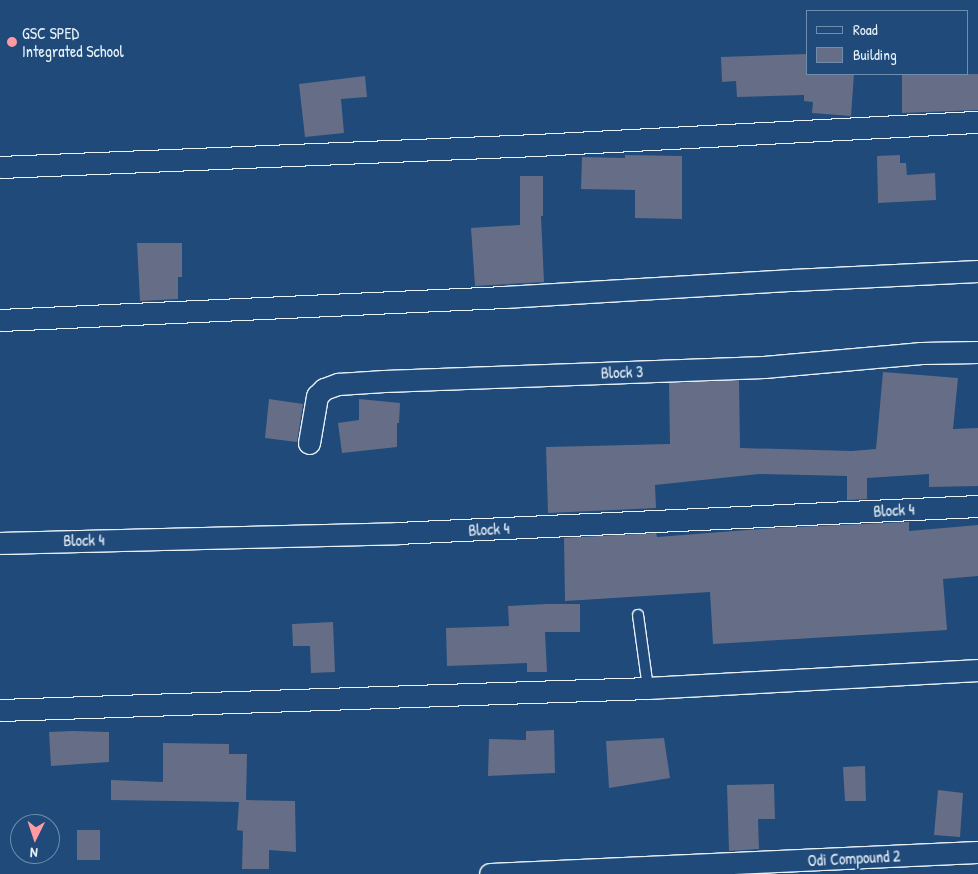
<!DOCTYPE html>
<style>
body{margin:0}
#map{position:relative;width:978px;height:874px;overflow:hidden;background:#1f4a7a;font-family:"Patrick Hand",sans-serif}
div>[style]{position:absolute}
.building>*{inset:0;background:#656e86}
.roads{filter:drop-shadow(1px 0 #e8f1f8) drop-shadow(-1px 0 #e8f1f8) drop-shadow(0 1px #e8f1f8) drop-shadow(0 -1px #e8f1f8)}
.lane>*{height:10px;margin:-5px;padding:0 5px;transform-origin:5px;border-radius:5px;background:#1f4a7a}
.street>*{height:21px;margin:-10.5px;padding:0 10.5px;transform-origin:10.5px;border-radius:10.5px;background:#1f4a7a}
.dots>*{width:14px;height:14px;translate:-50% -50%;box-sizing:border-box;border:2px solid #1f4a7a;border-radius:50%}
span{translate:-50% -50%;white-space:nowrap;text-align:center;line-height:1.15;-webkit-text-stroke:4.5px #1f4a7a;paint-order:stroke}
.poi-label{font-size:16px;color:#e8f1f8}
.left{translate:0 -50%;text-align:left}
.street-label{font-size:16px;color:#e8f1f8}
.legend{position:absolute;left:806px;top:10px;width:162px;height:65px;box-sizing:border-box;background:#1f4a7a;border:1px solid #6f8dac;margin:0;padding:6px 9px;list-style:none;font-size:15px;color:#e8f1f8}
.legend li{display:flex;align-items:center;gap:10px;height:25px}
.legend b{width:25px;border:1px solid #6f8dac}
.north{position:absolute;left:10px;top:814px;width:50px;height:50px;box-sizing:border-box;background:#1f4a7a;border:1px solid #6f8dac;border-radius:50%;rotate:184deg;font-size:14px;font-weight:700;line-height:20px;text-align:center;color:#e8f1f8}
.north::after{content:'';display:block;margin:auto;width:18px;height:22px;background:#ff9aa2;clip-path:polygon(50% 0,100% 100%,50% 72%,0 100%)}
</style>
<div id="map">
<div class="building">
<i style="clip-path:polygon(807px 54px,807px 74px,854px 74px,851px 116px,812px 113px,813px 102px,804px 101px,804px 95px,737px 97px,736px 81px,722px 82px,721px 57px)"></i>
<i style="clip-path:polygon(902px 74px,978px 74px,978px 110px,902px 113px)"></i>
<i style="clip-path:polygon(365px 76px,367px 97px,341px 99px,344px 133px,305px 137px,299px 84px)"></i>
<i style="clip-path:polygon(625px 155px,682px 156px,682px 219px,635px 218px,635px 190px,581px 189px,582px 157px,625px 158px)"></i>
<i style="clip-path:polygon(900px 155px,900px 163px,906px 163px,907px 175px,935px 173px,936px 200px,878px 203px,877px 156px)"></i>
<i style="clip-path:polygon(520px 176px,543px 176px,543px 216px,541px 216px,544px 282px,475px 286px,471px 228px,520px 225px)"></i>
<i style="clip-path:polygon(137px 243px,182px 243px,182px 277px,178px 277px,178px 299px,140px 301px)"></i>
<i style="clip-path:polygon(883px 372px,958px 378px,953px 429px,978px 428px,978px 486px,929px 487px,929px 474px,867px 478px,867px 499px,847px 500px,847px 476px,759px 474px,655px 485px,656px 508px,548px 513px,546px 447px,670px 444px,669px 383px,739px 380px,740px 448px,852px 451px,876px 449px)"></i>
<i style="clip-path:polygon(269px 399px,303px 404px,297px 442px,265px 438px)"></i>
<i style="clip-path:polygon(359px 399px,400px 403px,399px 423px,397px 423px,397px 447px,342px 453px,338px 423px,359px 420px)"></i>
<i style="clip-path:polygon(909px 522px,909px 531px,978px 525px,978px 576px,943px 579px,947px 630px,713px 644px,710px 592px,565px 601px,564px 538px,656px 533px,657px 537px,774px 528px)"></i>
<i style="clip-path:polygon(547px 604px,580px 604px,580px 632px,545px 632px,547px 672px,527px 672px,527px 663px,447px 666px,446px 628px,509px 626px,508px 606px)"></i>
<i style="clip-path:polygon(333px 622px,335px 672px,311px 673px,310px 646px,293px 646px,292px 624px)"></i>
<i style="clip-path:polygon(554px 730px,555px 773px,488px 776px,489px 739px,526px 740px,526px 731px)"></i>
<i style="clip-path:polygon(72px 731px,109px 732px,109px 762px,51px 766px,49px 732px)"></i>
<i style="clip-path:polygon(664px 738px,670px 778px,609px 788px,606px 741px)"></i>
<i style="clip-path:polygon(163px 743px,229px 744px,229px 754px,247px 754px,246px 800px,295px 801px,296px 852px,269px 850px,269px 869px,242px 869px,243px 831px,237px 830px,239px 802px,111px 800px,111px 780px,163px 782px)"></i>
<i style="clip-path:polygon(865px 766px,866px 801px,845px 801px,843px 767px)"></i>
<i style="clip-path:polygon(774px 784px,775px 819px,758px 819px,759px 849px,729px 851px,727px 785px)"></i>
<i style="clip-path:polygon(938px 790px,963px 793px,960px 837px,934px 835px)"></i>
<i style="clip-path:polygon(77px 830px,100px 830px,100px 860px,77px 860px)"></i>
</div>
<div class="roads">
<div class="lane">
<i style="left:638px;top:615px;width:74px;rotate:82.2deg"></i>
</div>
<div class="street">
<i style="left:0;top:167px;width:536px;rotate:-2.35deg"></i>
<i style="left:536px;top:145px;width:443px;rotate:-3deg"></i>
<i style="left:0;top:320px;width:505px;rotate:-2.61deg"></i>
<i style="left:504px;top:297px;width:289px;rotate:-3.4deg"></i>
<i style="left:792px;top:280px;width:186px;rotate:-2.8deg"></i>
<i style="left:309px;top:443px;width:48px;rotate:-80.3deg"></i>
<i style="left:317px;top:396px;width:10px;rotate:-45deg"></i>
<i style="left:324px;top:389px;width:15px;rotate:-20deg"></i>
<i style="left:338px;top:384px;width:46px;rotate:-3.7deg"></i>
<i style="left:384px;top:381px;width:380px;rotate:-2.1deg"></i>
<i style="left:764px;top:367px;width:158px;rotate:-5.1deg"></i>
<i style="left:921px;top:353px;width:57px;rotate:-1deg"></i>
<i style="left:0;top:543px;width:397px;rotate:-1.4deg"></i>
<i style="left:397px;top:533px;width:582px;rotate:-2.66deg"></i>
<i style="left:0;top:710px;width:648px;rotate:-1.94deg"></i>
<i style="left:648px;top:688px;width:330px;rotate:-3.1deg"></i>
<i style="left:490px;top:874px;width:488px;rotate:-2.6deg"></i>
</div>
</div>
<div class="dots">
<i style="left:12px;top:42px;background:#ff9aa2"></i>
</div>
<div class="poi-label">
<span class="left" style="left:22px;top:42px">GSC SPED<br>Integrated School</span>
</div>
<div class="street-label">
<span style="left:622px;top:372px;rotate:-2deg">Block 3</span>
<span style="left:894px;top:510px;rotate:-3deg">Block 4</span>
<span style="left:489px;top:529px;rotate:-3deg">Block 4</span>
<span style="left:84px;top:540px;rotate:-1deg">Block 4</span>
<span style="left:854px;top:858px;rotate:-3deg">Odi Compound 2</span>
</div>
<ul class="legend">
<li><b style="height:6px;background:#1f4a7a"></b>Road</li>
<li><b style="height:14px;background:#656e86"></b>Building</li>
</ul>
<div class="north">N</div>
</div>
